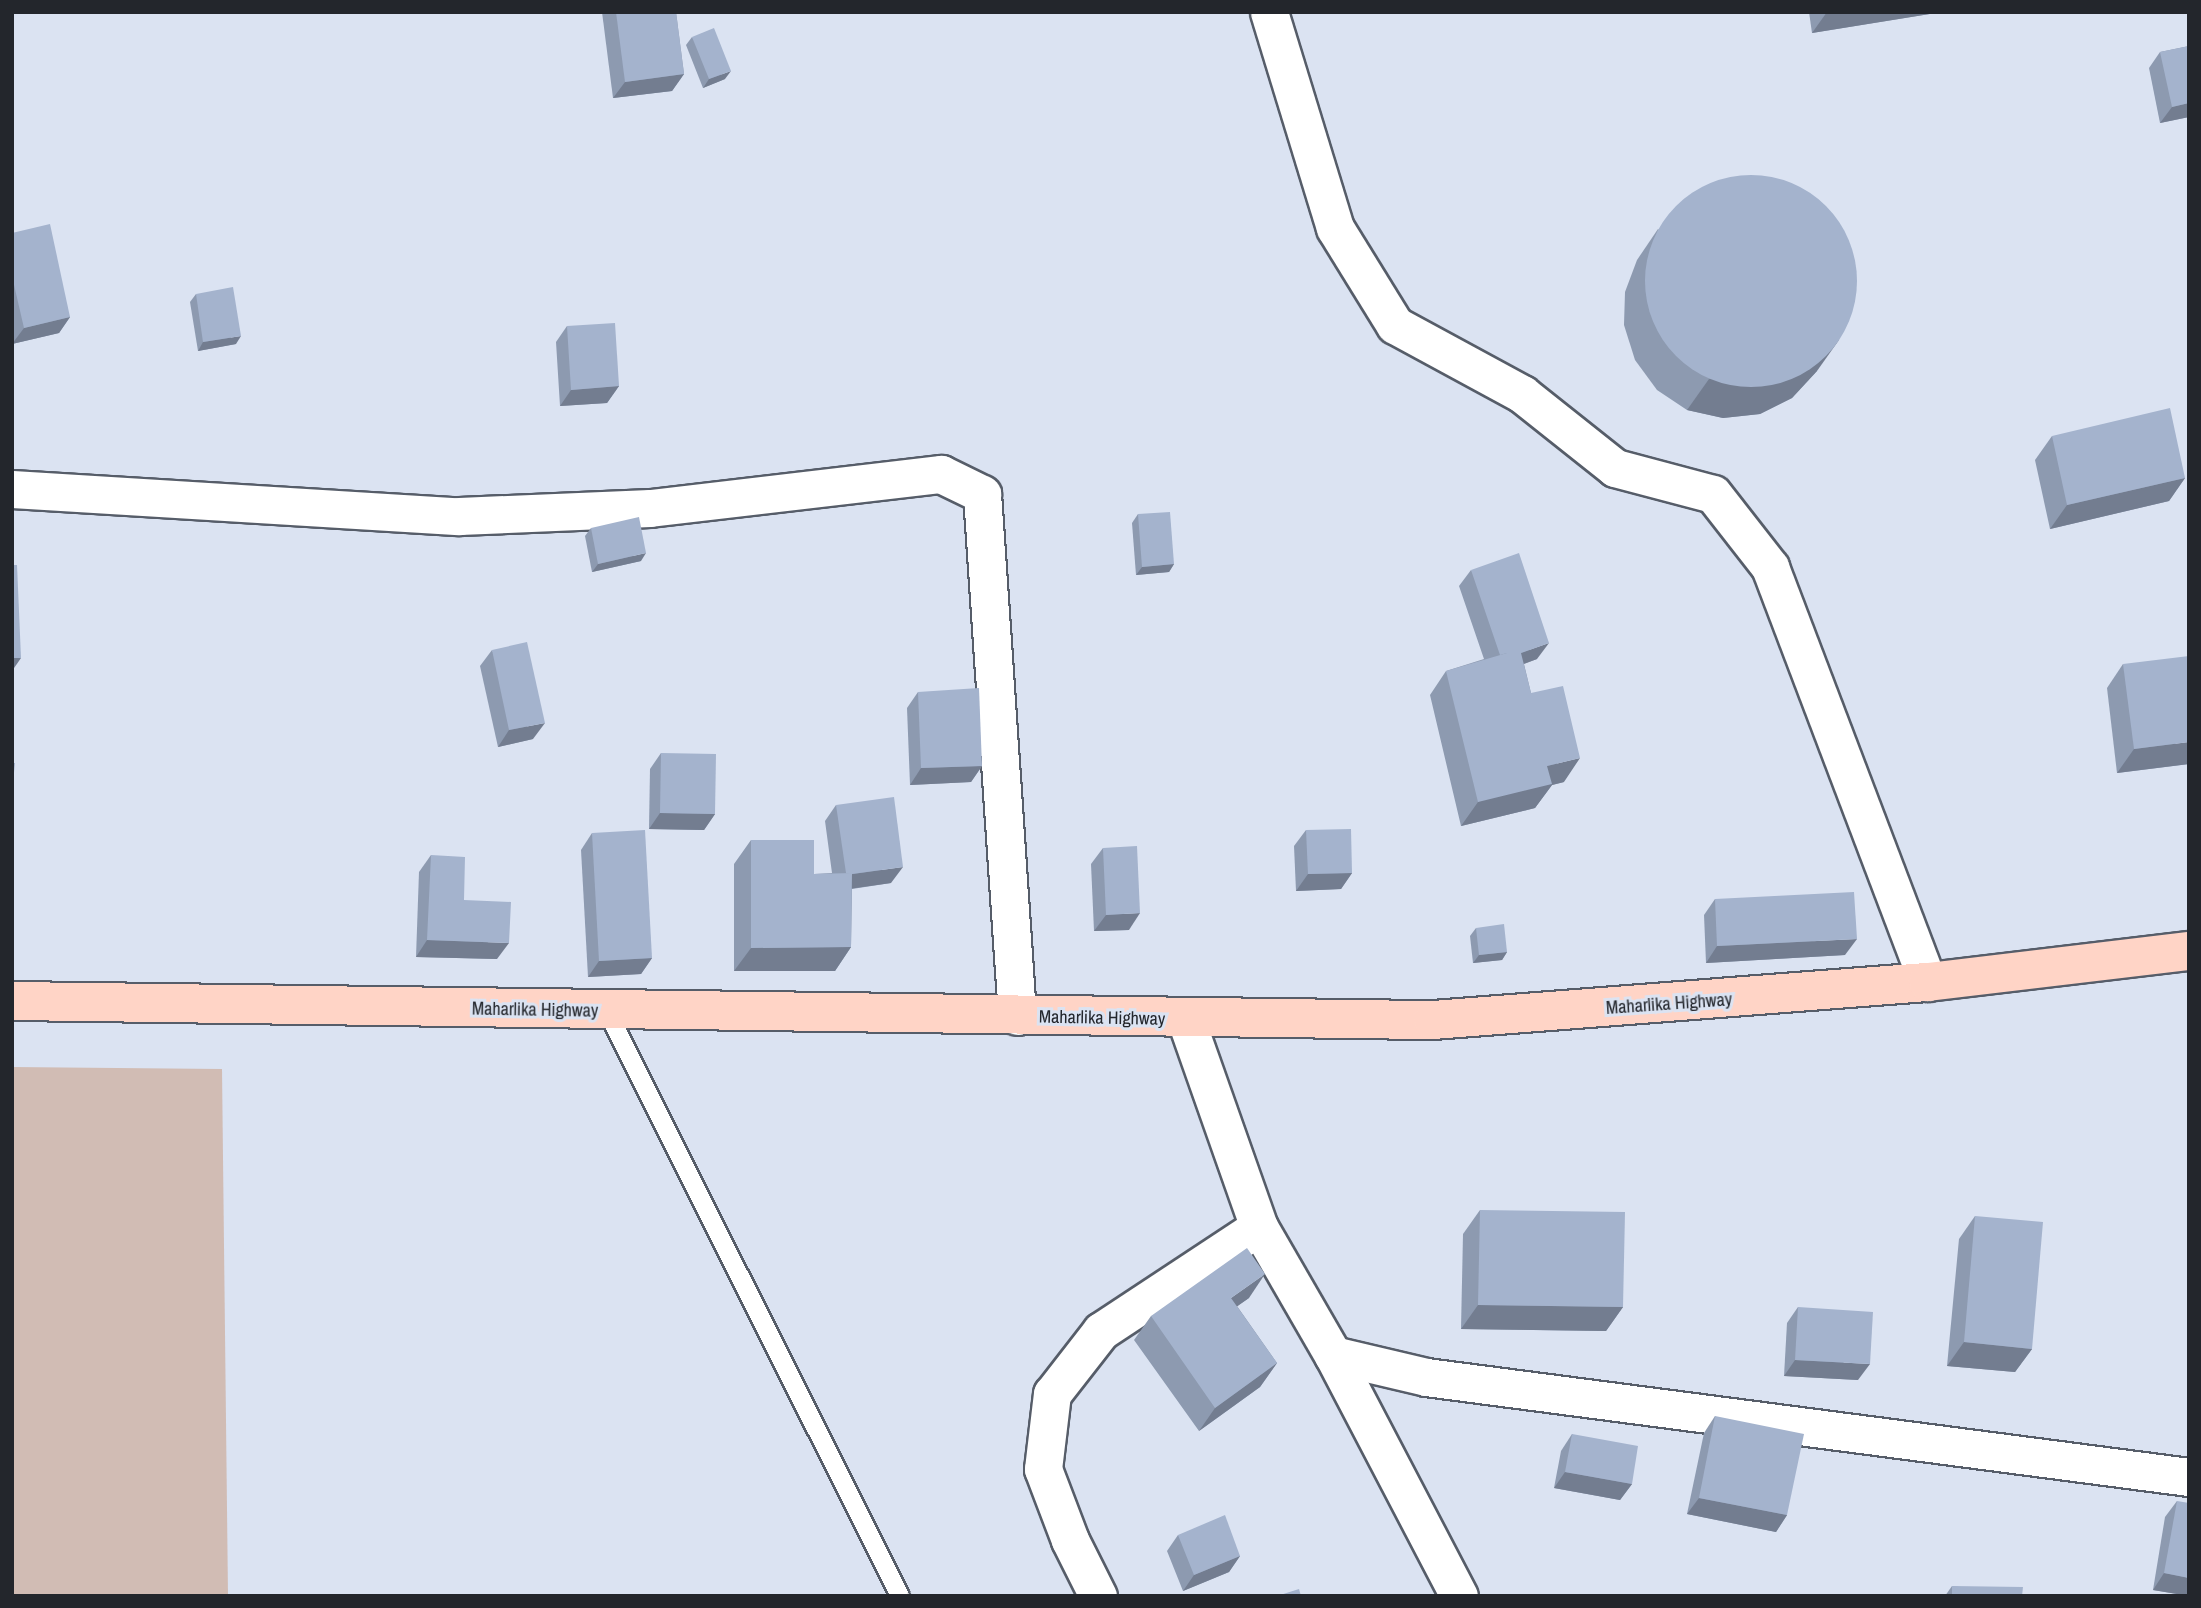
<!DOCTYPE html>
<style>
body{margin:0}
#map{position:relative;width:2201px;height:1608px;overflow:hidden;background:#dbe3f2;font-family:"Archivo Narrow",sans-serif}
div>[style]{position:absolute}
.green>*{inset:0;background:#d1bcb4}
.roads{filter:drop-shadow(2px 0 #565d69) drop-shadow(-2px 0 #565d69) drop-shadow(0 2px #565d69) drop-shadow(0 -2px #565d69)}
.service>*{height:18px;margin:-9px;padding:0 9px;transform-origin:9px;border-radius:9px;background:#fff}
.minor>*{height:37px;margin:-18.5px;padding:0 18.5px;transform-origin:18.5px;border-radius:18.5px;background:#fff}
.trunk>*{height:38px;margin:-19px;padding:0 19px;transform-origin:19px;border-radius:19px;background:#ffd4c6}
.wall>*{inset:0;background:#8d9ab0}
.shaded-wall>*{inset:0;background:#737d90}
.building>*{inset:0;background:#a4b3cd}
.round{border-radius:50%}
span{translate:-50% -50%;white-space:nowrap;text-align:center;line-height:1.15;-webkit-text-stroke:6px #dbe3f2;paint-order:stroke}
.street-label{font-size:18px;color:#23262c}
.frame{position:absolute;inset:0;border:14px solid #23262c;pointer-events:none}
</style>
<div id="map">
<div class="green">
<i style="clip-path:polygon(12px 1067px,222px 1069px,228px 1596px,12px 1596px)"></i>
</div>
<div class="roads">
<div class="service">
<i style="left:607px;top:1011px;width:654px;rotate:63.4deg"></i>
</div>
<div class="minor">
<i style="left:1269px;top:12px;width:226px;rotate:73deg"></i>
<i style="left:1335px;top:228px;width:114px;rotate:58.3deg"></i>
<i style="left:1395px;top:325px;width:145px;rotate:28.5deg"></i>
<i style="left:1522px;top:394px;width:119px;rotate:38.5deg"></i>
<i style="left:1615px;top:468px;width:101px;rotate:14.9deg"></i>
<i style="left:1713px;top:494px;width:93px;rotate:52deg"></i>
<i style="left:1770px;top:567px;width:444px;rotate:69.2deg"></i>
<i style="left:12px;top:489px;width:448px;rotate:3.5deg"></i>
<i style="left:459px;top:516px;width:191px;rotate:-2.4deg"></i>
<i style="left:650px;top:508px;width:293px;rotate:-6.7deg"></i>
<i style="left:941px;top:474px;width:46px;rotate:26deg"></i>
<i style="left:982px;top:494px;width:523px;rotate:86.16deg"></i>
<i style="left:1186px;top:1020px;width:219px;rotate:70.6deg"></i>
<i style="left:1259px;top:1227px;width:148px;rotate:60deg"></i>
<i style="left:1333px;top:1355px;width:272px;rotate:62.4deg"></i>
<i style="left:1333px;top:1355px;width:96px;rotate:13.3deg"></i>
<i style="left:1426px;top:1377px;width:770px;rotate:7.47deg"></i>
<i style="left:1098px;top:1596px;width:63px;rotate:-116.6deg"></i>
<i style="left:1070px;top:1540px;width:76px;rotate:-110.8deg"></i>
<i style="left:1043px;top:1469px;width:76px;rotate:-83.2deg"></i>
<i style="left:1052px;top:1394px;width:80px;rotate:-52.1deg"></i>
<i style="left:1101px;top:1331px;width:189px;rotate:-33.4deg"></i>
</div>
<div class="trunk">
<i style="left:12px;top:1001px;width:1421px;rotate:0.77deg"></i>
<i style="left:1433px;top:1020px;width:496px;rotate:-4.4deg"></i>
<i style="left:1928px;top:982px;width:263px;rotate:-6.8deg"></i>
</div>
</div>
<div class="wall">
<i style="clip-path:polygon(602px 12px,676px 12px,684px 74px,672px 91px,613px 98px)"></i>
<i style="clip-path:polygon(1809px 12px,1942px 12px,1812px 33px)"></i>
<i style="clip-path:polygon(692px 37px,725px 79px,703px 88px,686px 45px)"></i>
<i style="clip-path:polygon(2189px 46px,2189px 117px,2160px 123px,2149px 68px,2160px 52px)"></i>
<i style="clip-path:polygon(1658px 229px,1817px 371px,1792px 398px,1760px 414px,1723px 418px,1687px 410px,1657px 390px,1635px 360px,1624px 325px,1625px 292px,1637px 260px)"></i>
<i style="clip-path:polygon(12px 233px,70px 317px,59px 333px,12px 344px)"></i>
<i style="clip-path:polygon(196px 294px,236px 344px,198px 351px,190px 302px)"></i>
<i style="clip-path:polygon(567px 326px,619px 386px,607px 403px,560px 406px,556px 342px)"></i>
<i style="clip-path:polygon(2052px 436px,2185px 478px,2169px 501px,2050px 529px,2035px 460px)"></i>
<i style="clip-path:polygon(1138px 514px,1174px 564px,1169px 572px,1136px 575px,1132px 523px)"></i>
<i style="clip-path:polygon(591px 528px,641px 561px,592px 572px,585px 536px)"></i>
<i style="clip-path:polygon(1471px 570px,1537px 659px,1524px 664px,1531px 693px,1564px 782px,1552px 785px,1535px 808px,1461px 826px,1430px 695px,1446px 671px,1484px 659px,1459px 586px)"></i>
<i style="clip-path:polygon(492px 650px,533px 739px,498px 747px,480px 666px)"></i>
<i style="clip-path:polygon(2123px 664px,2189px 764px,2117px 773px,2107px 688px)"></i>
<i style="clip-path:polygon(918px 692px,982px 766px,971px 782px,910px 785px,907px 708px)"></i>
<i style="clip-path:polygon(661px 753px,715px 814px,704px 830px,649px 829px,650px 769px)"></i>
<i style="clip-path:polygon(836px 805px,891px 883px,852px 889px,851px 947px,835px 971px,734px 971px,734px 864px,751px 840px,814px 874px,832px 873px,825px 821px)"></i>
<i style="clip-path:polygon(1306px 830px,1352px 873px,1341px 889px,1296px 891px,1294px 846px)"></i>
<i style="clip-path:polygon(592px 833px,652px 958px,641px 974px,588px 977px,581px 850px)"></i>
<i style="clip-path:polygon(1103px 848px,1129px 930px,1094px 931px,1091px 864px)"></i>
<i style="clip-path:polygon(431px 855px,464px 900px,497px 959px,416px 957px,419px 872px)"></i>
<i style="clip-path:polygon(1715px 899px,1845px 955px,1706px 963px,1704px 915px)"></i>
<i style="clip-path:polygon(1476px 928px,1507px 952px,1502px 960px,1473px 963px,1470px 936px)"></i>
<i style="clip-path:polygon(1480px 1210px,1623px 1307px,1606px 1331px,1461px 1329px,1463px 1234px)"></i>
<i style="clip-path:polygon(1975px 1216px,2032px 1349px,2015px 1372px,1947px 1366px,1959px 1239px)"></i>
<i style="clip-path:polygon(1249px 1298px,1237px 1306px,1277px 1363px,1260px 1387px,1199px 1431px,1134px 1340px,1151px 1316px)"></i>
<i style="clip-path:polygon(1798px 1307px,1858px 1380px,1784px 1376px,1787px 1323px)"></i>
<i style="clip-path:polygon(1715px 1416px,1787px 1515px,1776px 1532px,1687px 1514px,1704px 1433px)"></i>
<i style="clip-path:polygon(1572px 1434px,1632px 1484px,1620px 1500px,1554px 1488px,1561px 1451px)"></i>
<i style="clip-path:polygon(2177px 1501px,2189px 1596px,2153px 1590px,2165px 1517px)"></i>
<i style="clip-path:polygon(1178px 1535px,1240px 1556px,1229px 1572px,1183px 1591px,1167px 1551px)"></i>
<i style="clip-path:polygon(1952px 1586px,2022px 1596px,1945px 1596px)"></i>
</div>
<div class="shaded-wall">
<i style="clip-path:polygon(1827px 12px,1942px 12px,1812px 33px)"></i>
<i style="clip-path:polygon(731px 71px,725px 79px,703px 88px,709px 79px)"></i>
<i style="clip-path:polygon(684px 74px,672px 91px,613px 98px,625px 82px)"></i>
<i style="clip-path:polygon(2189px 103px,2189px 117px,2160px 123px,2172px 107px)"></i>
<i style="clip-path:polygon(70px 317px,59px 333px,12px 344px,24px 328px)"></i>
<i style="clip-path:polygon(241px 336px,236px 344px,198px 351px,203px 342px)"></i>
<i style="clip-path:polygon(1839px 340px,1817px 371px,1792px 398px,1760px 414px,1723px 418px,1687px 410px,1709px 379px)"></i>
<i style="clip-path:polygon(619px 386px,607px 403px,560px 406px,571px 390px)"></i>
<i style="clip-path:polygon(2185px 478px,2169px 501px,2050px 529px,2067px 505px)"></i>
<i style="clip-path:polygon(646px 553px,641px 561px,592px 572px,598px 564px)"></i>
<i style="clip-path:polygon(1174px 564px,1169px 572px,1136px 575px,1142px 567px)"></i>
<i style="clip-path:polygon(1549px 643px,1537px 659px,1490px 676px,1501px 660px)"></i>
<i style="clip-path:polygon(12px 658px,21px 658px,12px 671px)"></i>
<i style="clip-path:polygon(545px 723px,533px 739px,498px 747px,509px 730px)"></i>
<i style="clip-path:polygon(2189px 742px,2189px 764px,2117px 773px,2134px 749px)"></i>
<i style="clip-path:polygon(1580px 758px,1564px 782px,1552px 785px,1535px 808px,1461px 826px,1478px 802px,1547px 766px)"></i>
<i style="clip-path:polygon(982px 766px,971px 782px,910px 785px,921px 768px)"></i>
<i style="clip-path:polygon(660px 813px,715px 814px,704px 830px,649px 829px)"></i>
<i style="clip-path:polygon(903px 867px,891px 883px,834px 891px,846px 875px)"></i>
<i style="clip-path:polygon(1352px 873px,1341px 889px,1296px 891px,1308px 874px)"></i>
<i style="clip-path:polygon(1140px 913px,1129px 930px,1094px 931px,1106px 915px)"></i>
<i style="clip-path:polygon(1857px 939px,1845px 955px,1706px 963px,1717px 946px)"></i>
<i style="clip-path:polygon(427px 940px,509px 943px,497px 959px,416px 957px)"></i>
<i style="clip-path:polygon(851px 947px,835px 971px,734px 971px,751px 948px)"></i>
<i style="clip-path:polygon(1507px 952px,1502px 960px,1473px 963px,1479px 955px)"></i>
<i style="clip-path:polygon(652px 958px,641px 974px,588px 977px,599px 961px)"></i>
<i style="clip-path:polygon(1265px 1274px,1249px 1298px,1215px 1322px,1231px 1298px)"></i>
<i style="clip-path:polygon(1478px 1305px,1623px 1307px,1606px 1331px,1461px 1329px)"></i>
<i style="clip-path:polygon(1964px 1342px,2032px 1349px,2015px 1372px,1947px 1366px)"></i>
<i style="clip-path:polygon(1795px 1360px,1870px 1364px,1858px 1380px,1784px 1376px)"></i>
<i style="clip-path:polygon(1277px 1363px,1260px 1387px,1199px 1431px,1215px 1408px)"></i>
<i style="clip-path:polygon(1565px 1472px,1632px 1484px,1620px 1500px,1554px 1488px)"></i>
<i style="clip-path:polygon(1699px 1498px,1787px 1515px,1776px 1532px,1687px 1514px)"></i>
<i style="clip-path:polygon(1240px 1556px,1229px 1572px,1183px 1591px,1194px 1575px)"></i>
<i style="clip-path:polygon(2164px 1573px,2189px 1578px,2189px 1596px,2153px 1590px)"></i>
</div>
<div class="building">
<i style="clip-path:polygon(616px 12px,676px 12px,684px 74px,625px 82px)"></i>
<i style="clip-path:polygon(714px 28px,731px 71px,709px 79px,692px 37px)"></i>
<i style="clip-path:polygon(2189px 46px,2189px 103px,2172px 107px,2160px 52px)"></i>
<i class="round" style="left:1645px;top:175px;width:212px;height:212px"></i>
<i style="clip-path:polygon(50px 224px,70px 317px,24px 328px,12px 276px,12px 233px)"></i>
<i style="clip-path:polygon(233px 287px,241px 336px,203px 342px,196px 294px)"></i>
<i style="clip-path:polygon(615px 323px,619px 386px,571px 390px,567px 326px)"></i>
<i style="clip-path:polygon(2170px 408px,2185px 478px,2067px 505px,2052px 436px)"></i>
<i style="clip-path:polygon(1170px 512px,1174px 564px,1142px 567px,1138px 514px)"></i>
<i style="clip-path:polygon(639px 517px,646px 553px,598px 564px,591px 528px)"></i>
<i style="clip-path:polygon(1519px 553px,1549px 643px,1521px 653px,1507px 653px,1500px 655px,1471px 570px)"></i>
<i style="clip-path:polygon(12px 565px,17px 565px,21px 658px,12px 658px)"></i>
<i style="clip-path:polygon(527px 642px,545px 723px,509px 730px,492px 650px)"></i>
<i style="clip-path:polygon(1507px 653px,1521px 653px,1531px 693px,1563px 686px,1580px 758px,1547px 766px,1552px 784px,1478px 802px,1446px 671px)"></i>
<i style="clip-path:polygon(2189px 656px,2189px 742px,2134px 749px,2123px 664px)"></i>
<i style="clip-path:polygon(979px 688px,982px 766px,921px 768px,918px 692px)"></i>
<i style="clip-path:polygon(661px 753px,716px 754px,715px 814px,660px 813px)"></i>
<i style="clip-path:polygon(12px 763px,15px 763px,12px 791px)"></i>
<i style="clip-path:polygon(894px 797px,903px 867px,852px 874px,846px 873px,836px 805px)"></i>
<i style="clip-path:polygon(1351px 829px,1352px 873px,1308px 874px,1306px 830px)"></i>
<i style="clip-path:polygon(645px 830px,652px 958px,599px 961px,592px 833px)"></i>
<i style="clip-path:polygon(751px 840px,814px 840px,814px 874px,852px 873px,851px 947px,751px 948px)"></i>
<i style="clip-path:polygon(1137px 846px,1140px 913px,1106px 915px,1103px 848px)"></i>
<i style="clip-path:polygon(431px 855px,465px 857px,464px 900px,511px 902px,509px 943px,427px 940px)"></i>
<i style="clip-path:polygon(1854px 892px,1857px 939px,1717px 946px,1715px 899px)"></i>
<i style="clip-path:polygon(1504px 924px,1507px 952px,1479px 955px,1476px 928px)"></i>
<i style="clip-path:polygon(1480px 1210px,1625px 1212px,1623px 1307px,1478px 1305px)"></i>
<i style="clip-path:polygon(1975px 1216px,2043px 1222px,2032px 1349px,1964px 1342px)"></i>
<i style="clip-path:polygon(1247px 1248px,1265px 1274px,1231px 1298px,1277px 1363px,1215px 1408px,1151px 1316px)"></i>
<i style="clip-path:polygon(1798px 1307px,1873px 1312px,1870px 1364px,1795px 1360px)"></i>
<i style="clip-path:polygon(1715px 1416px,1804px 1434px,1787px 1515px,1699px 1498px)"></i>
<i style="clip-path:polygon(1572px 1434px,1638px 1446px,1632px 1484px,1565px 1472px)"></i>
<i style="clip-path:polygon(2177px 1501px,2189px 1503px,2189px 1578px,2164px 1573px)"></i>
<i style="clip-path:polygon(1225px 1515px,1240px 1556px,1194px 1575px,1178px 1535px)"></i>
<i style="clip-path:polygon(1952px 1586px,2023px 1587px,2022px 1596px,1952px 1596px)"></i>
<i style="clip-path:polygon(1299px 1589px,1301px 1596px,1277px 1596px)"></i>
</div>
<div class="street-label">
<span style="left:1669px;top:1004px;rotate:-4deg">Maharlika Highway</span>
<span style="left:535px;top:1010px;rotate:1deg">Maharlika Highway</span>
<span style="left:1102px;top:1018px;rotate:1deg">Maharlika Highway</span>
</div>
<div class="frame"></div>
</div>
